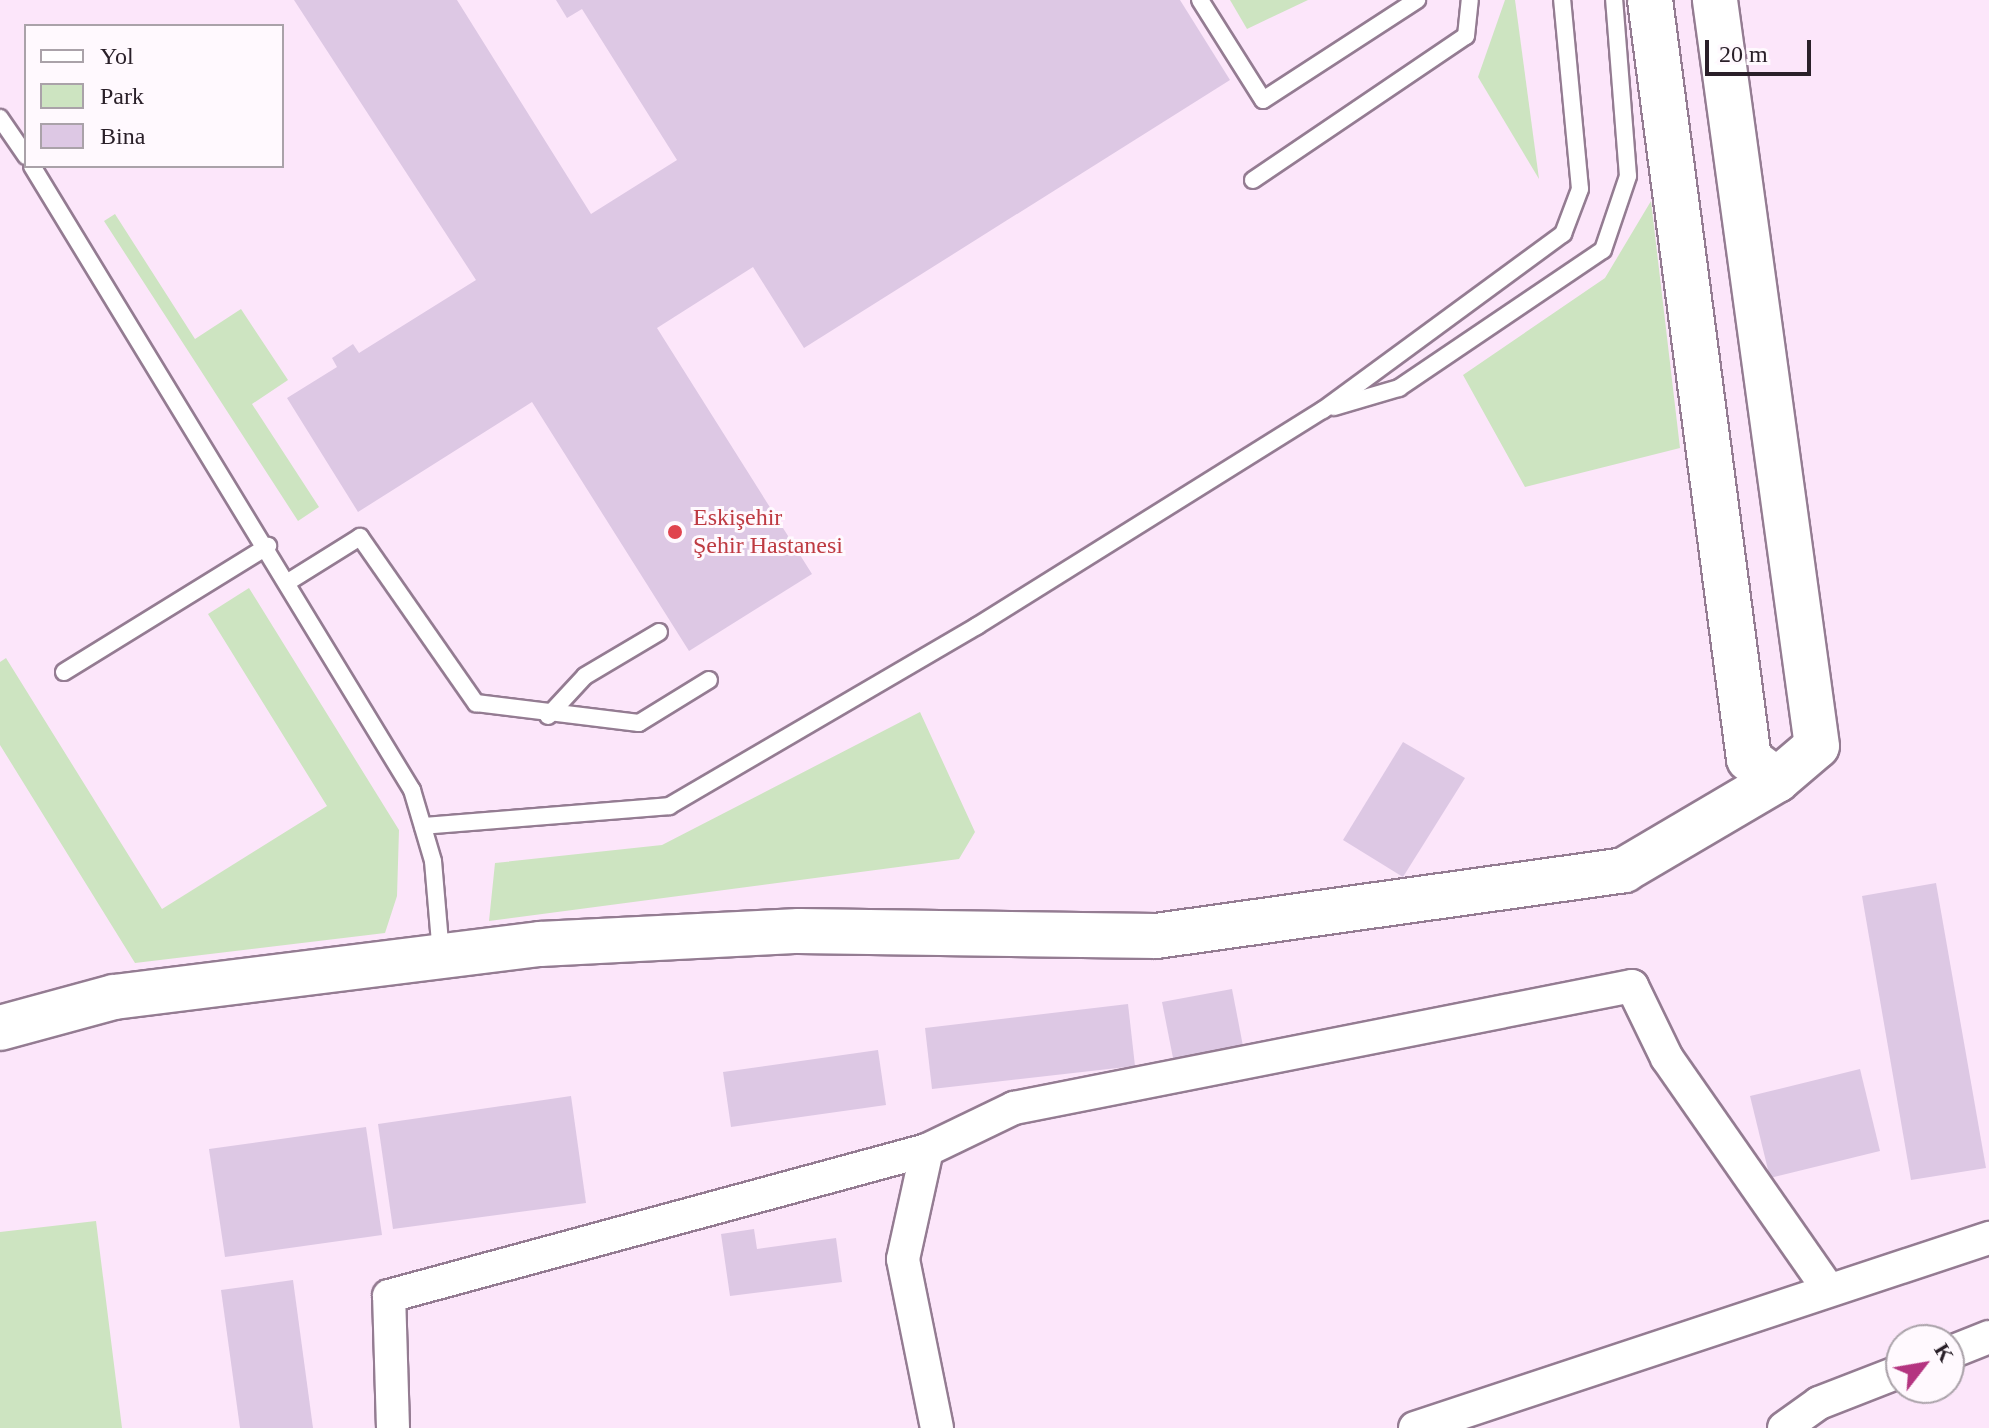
<!DOCTYPE html>
<meta charset="utf-8">
<style>
body{margin:0}
#map{position:relative;width:1989px;height:1428px;overflow:hidden;background:#fce6fa;font-family:"Times New Roman",serif}
div>[style]{position:absolute}
.green>*{inset:0;background:#cde4c1}
.building>*{inset:0;background:#ddc8e4}
.roads{filter:drop-shadow(2px 0 #947c92) drop-shadow(-2px 0 #947c92) drop-shadow(0 2px #947c92) drop-shadow(0 -2px #947c92)}
.lane>*{height:16px;margin:-8px;padding:0 8px;transform-origin:8px;border-radius:8px;background:#fff}
.street>*{height:32px;margin:-16px;padding:0 16px;transform-origin:16px;border-radius:16px;background:#fff}
.secondary>*{height:44px;margin:-22px;padding:0 22px;transform-origin:22px;border-radius:22px;background:#fff}
.dots>*{width:22px;height:22px;translate:-50% -50%;box-sizing:border-box;border:4px solid #fff9fe;border-radius:50%}
span{translate:-50% -50%;white-space:nowrap;text-align:center;line-height:1.15;-webkit-text-stroke:6px #fff9fe;paint-order:stroke}
.health-label{font-size:24px;color:#be3a42}
.left{translate:0 -50%;text-align:left}
.legend{position:absolute;left:24px;top:24px;width:260px;height:144px;box-sizing:border-box;background:#fff9fe;border:2px solid #aaa2a9;margin:0;padding:10px 14px;list-style:none;font-size:24px;color:#2a2029}
.legend li{display:flex;align-items:center;gap:16px;height:40px}
.legend b{width:40px;border:2px solid #aaa2a9}
.north{position:absolute;left:1885px;top:1324px;width:80px;height:80px;box-sizing:border-box;background:#fff9fe;border:2px solid #aaa2a9;border-radius:50%;rotate:59deg;font-size:22px;font-weight:700;line-height:32px;text-align:center;color:#2a2029}
.north::after{content:'';display:block;margin:auto;width:28px;height:36px;background:#b43480;clip-path:polygon(50% 0,100% 100%,50% 72%,0 100%)}
.scale{position:absolute;left:1705px;top:40px;width:106px;height:36px;box-sizing:border-box;border:4px solid #2a2029;border-top:0;padding-left:10px;font-size:24px;line-height:28px;white-space:nowrap;color:#2a2029;-webkit-text-stroke:6px #fff9fe;paint-order:stroke}
</style>
<div id="map">
<div class="green">
<i style="clip-path:polygon(1230px 0,1308px 0,1247px 29px)"></i>
<i style="clip-path:polygon(1505px 0,1515px 0,1539px 179px,1478px 77px)"></i>
<i style="clip-path:polygon(1651px 201px,1680px 448px,1525px 487px,1463px 375px,1605px 278px)"></i>
<i style="clip-path:polygon(115px 214px,195px 339px,241px 309px,288px 380px,252px 404px,319px 507px,298px 521px,104px 221px)"></i>
<i style="clip-path:polygon(249px 588px,399px 830px,397px 896px,385px 933px,135px 963px,0 745px,0 662px,6px 658px,162px 909px,327px 806px,208px 614px)"></i>
<i style="clip-path:polygon(920px 712px,975px 832px,959px 859px,489px 921px,495px 863px,662px 845px)"></i>
<i style="clip-path:polygon(96px 1221px,122px 1428px,0 1428px,0 1232px)"></i>
</div>
<div class="building">
<i style="clip-path:polygon(294px 0,457px 0,591px 214px,677px 160px,582px 9px,567px 18px,556px 0,1180px 0,1230px 80px,804px 348px,753px 267px,657px 328px,812px 574px,689px 651px,532px 402px,358px 512px,287px 398px,337px 367px,332px 358px,353px 344px,359px 353px,476px 280px)"></i>
<i style="clip-path:polygon(1403px 742px,1465px 778px,1403px 877px,1343px 840px)"></i>
<i style="clip-path:polygon(1936px 883px,1986px 1168px,1911px 1180px,1862px 896px)"></i>
<i style="clip-path:polygon(1232px 989px,1243px 1046px,1173px 1058px,1162px 1002px)"></i>
<i style="clip-path:polygon(1128px 1004px,1135px 1066px,932px 1089px,925px 1028px)"></i>
<i style="clip-path:polygon(878px 1050px,886px 1105px,731px 1127px,723px 1072px)"></i>
<i style="clip-path:polygon(1860px 1069px,1880px 1151px,1770px 1178px,1750px 1096px)"></i>
<i style="clip-path:polygon(571px 1096px,586px 1203px,393px 1229px,378px 1124px)"></i>
<i style="clip-path:polygon(366px 1127px,382px 1235px,225px 1257px,209px 1149px)"></i>
<i style="clip-path:polygon(754px 1229px,757px 1249px,836px 1238px,842px 1282px,730px 1296px,721px 1234px)"></i>
<i style="clip-path:polygon(293px 1280px,313px 1428px,240px 1428px,221px 1290px)"></i>
</div>
<div class="roads">
<div class="lane">
<i style="left:1200px;top:0;width:118px;rotate:57.8deg"></i>
<i style="left:1263px;top:100px;width:184px;rotate:-33deg"></i>
<i style="left:0;top:118px;width:46px;rotate:55.6deg"></i>
<i style="left:32px;top:166px;width:731px;rotate:58.66deg"></i>
<i style="left:412px;top:790px;width:74px;rotate:73.5deg"></i>
<i style="left:433px;top:861px;width:94px;rotate:85.1deg"></i>
<i style="left:1253px;top:180px;width:257px;rotate:-34.1deg"></i>
<i style="left:1466px;top:36px;width:36px;rotate:-84deg"></i>
<i style="left:1334px;top:407px;width:68px;rotate:-16.3deg"></i>
<i style="left:1399px;top:388px;width:246px;rotate:-34.1deg"></i>
<i style="left:1603px;top:250px;width:78px;rotate:-71.3deg"></i>
<i style="left:1628px;top:176px;width:177px;rotate:-94.5deg"></i>
<i style="left:288px;top:582px;width:85px;rotate:-32deg"></i>
<i style="left:360px;top:537px;width:203px;rotate:55.1deg"></i>
<i style="left:476px;top:703px;width:164px;rotate:7deg"></i>
<i style="left:639px;top:723px;width:82px;rotate:-31.6deg"></i>
<i style="left:64px;top:672px;width:240px;rotate:-31.7deg"></i>
<i style="left:548px;top:716px;width:54px;rotate:-47.2deg"></i>
<i style="left:585px;top:676px;width:86px;rotate:-30.7deg"></i>
<i style="left:423px;top:826px;width:247px;rotate:-4.6deg"></i>
<i style="left:669px;top:806px;width:357px;rotate:-30.3deg"></i>
<i style="left:977px;top:626px;width:408px;rotate:-32deg"></i>
<i style="left:1323px;top:410px;width:298px;rotate:-36.3deg"></i>
<i style="left:1563px;top:234px;width:48px;rotate:-69.3deg"></i>
<i style="left:1580px;top:189px;width:190px;rotate:-95.4deg"></i>
</div>
<div class="street">
<i style="left:1949px;top:1353px;width:43px;rotate:-21.8deg"></i>
<i style="left:393px;top:1428px;width:132px;rotate:-91.7deg"></i>
<i style="left:389px;top:1296px;width:557px;rotate:-15.18deg"></i>
<i style="left:937px;top:1428px;width:172px;rotate:-101.4deg"></i>
<i style="left:903px;top:1259px;width:112px;rotate:-77.6deg"></i>
<i style="left:927px;top:1150px;width:97px;rotate:-25.8deg"></i>
<i style="left:1014px;top:1108px;width:630px;rotate:-11.17deg"></i>
<i style="left:1632px;top:986px;width:80px;rotate:64.1deg"></i>
<i style="left:1667px;top:1058px;width:282px;rotate:55.1deg"></i>
<i style="left:1415px;top:1428px;width:605px;rotate:-18.32deg"></i>
<i style="left:1784px;top:1428px;width:43px;rotate:-35.5deg"></i>
<i style="left:1819px;top:1403px;width:88px;rotate:-21.3deg"></i>
</div>
<div class="secondary">
<i style="left:1650px;top:0;width:765px;rotate:82.57deg"></i>
<i style="left:1749px;top:759px;width:35px;rotate:37deg"></i>
<i style="left:1777px;top:780px;width:52px;rotate:-40.4deg"></i>
<i style="left:1817px;top:746px;width:753px;rotate:-97.79deg"></i>
<i style="left:0;top:1028px;width:118px;rotate:-15.2deg"></i>
<i style="left:114px;top:997px;width:429px;rotate:-7.1deg"></i>
<i style="left:540px;top:944px;width:259px;rotate:-2.9deg"></i>
<i style="left:799px;top:931px;width:357px;rotate:0.8deg"></i>
<i style="left:1156px;top:936px;width:473px;rotate:-8deg"></i>
<i style="left:1624px;top:870px;width:178px;rotate:-30.5deg"></i>
</div>
</div>
<div class="dots">
<i style="left:675px;top:532px;background:#e0444e"></i>
</div>
<div class="health-label">
<span class="left" style="left:693px;top:532px">Eskişehir<br>Şehir Hastanesi</span>
</div>
<ul class="legend">
<li><b style="height:10px;background:#fff"></b>Yol</li>
<li><b style="height:22px;background:#cde4c1"></b>Park</li>
<li><b style="height:22px;background:#ddc8e4"></b>Bina</li>
</ul>
<div class="north">K</div>
<div class="scale">20 m</div>
</div>
